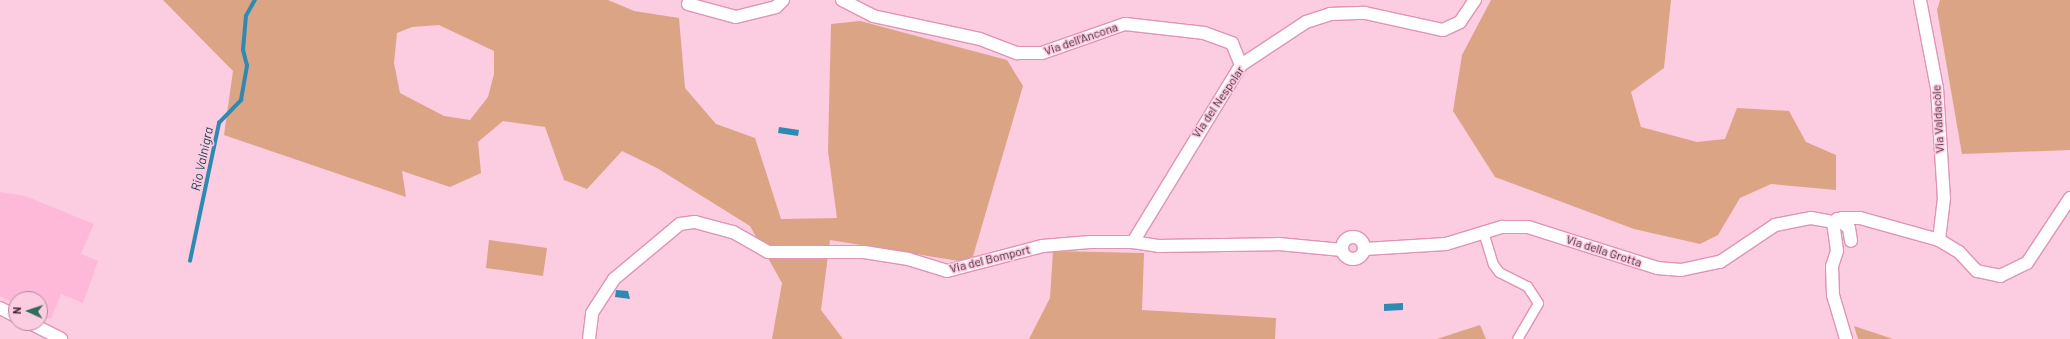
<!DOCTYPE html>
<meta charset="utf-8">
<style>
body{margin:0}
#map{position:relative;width:2070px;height:339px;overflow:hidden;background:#fccce1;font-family:Barlow,sans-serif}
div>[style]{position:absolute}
.built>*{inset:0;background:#feb9d8}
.green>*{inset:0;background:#dba485}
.water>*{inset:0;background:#2f8ab2}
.stream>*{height:3.5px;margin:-1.75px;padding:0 1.75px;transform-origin:1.75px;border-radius:1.75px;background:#2f8ab2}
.roads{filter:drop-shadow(1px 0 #df94b6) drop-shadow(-1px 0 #df94b6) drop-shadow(0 1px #df94b6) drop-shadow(0 -1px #df94b6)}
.pedestrian>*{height:9px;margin:-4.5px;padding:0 4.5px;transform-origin:4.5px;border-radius:4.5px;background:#fff}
.minor>*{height:12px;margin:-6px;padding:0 6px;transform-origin:6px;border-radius:6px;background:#fff}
.minor>.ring{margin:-6px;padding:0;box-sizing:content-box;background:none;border:12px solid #fff;border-radius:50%}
span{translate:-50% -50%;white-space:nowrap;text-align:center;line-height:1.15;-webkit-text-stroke:3.5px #fccce1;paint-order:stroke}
.street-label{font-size:12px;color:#452635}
.water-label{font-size:13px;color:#163d4e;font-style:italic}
.north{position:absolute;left:8px;top:291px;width:40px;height:40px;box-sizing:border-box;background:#fccce1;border:1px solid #b38a9c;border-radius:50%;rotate:273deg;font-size:11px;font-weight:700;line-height:16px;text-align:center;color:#452635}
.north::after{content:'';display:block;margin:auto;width:14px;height:18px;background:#2e6d5a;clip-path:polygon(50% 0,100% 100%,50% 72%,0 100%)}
</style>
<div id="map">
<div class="built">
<i style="clip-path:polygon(0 192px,25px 196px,94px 224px,81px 254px,98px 261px,83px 303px,61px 294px,51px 319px,40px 315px,40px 299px,16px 299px,16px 304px,0 296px)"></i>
</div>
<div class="green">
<i style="clip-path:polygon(evenodd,163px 0,608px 0,634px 11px,679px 18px,685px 88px,716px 124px,755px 138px,781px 219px,837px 218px,828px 151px,831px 24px,860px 21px,1007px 60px,1023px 86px,971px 263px,830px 240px,821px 310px,843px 339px,772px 339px,782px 283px,750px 226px,657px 168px,622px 151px,587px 189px,564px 180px,545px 127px,503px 121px,478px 142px,481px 173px,450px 187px,402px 171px,406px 197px,224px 135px,233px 71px,163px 0,439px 25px,494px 51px,494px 74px,488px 97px,470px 120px,444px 116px,400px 93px,394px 63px,397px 33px,412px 27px,439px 25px)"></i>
<i style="clip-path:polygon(1491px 0,1671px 0,1664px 68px,1631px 92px,1641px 127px,1697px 142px,1725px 139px,1737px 108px,1789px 111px,1806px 142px,1836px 155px,1836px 190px,1771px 184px,1740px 198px,1718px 235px,1700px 244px,1634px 229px,1495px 177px,1453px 111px,1462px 55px)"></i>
<i style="clip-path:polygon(1940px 0,2070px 0,2070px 150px,1962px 154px,1937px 10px)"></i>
<i style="clip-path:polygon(489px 240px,547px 248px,543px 276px,486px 268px)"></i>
<i style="clip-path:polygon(1053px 251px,1144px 253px,1142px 310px,1276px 318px,1275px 339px,1029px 339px,1050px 298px)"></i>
<i style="clip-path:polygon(1480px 325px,1486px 339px,1437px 339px)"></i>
<i style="clip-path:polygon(1854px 326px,1893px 339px,1858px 339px)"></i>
</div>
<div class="water">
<i style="clip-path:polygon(779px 127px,799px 130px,798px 136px,778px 133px)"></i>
<i style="clip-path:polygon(616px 290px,628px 291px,630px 299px,615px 297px)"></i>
<i style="clip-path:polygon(1403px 303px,1403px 310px,1384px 311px,1384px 304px)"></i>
</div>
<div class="stream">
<i style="left:190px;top:261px;width:141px;rotate:-78.1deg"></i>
<i style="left:219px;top:123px;width:32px;rotate:-46deg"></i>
<i style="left:241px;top:100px;width:35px;rotate:-80deg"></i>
<i style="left:247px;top:66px;width:16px;rotate:-104deg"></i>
<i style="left:243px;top:50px;width:34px;rotate:-85deg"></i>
<i style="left:246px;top:16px;width:18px;rotate:-61deg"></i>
</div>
<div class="roads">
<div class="pedestrian">
<i style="left:1484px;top:235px;width:30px;rotate:73deg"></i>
<i style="left:1493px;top:264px;width:10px;rotate:53deg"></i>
<i style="left:1499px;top:272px;width:31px;rotate:27deg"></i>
<i style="left:1527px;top:286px;width:20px;rotate:57deg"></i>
<i style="left:1538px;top:303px;width:42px;rotate:120.3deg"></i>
</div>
<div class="minor">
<i style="left:842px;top:0;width:35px;rotate:27deg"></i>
<i style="left:873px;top:16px;width:109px;rotate:12.1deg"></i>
<i style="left:980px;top:39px;width:40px;rotate:21deg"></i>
<i style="left:1017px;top:53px;width:25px"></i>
<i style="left:1042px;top:53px;width:88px;rotate:-19.3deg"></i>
<i style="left:1125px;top:24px;width:80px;rotate:6.5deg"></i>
<i style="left:1204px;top:33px;width:30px;rotate:20deg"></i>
<i style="left:1232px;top:43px;width:24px;rotate:68deg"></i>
<i style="left:1920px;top:0;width:90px;rotate:79.1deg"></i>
<i style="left:1937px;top:88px;width:110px;rotate:86.4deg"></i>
<i style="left:1944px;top:198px;width:42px;rotate:96.8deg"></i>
<i style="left:688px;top:4px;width:50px;rotate:15.2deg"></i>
<i style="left:736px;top:17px;width:41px;rotate:-14deg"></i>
<i style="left:776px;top:7px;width:10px;rotate:-45deg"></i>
<i style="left:1837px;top:219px;width:15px;rotate:37deg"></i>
<i style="left:1849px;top:228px;width:13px;rotate:81deg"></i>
<i style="left:1833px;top:222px;width:10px;rotate:-24deg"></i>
<i style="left:1842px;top:218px;width:18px"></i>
<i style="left:1860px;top:218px;width:82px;rotate:15.6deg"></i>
<i style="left:1939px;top:240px;width:23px;rotate:31deg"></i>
<i style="left:1959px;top:252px;width:26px;rotate:47deg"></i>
<i style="left:1977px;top:271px;width:24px;rotate:12deg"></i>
<i style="left:2000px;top:276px;width:30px;rotate:-26deg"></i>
<i style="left:2027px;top:263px;width:78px;rotate:-56.5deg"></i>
<i style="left:1833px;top:222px;width:29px;rotate:82deg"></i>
<i style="left:1837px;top:251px;width:16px;rotate:108deg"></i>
<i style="left:1832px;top:266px;width:29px;rotate:88deg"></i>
<i style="left:1833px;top:295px;width:46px;rotate:73.5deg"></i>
<i class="ring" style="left:1342px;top:237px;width:10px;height:10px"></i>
<i style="left:1133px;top:242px;width:207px;rotate:-58.6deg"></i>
<i style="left:1241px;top:65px;width:78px;rotate:-33.5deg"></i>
<i style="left:1306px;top:22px;width:25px;rotate:-18deg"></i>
<i style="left:1330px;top:14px;width:35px;rotate:-2deg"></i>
<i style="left:1365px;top:13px;width:80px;rotate:12.3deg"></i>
<i style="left:1443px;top:30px;width:19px;rotate:-25deg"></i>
<i style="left:1460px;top:22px;width:27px;rotate:-56deg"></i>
<i style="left:1365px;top:249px;width:81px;rotate:-3.5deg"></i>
<i style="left:1446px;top:244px;width:59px;rotate:-16.9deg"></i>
<i style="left:1502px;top:227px;width:26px"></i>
<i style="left:1528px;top:227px;width:135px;rotate:17.6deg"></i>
<i style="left:1657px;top:268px;width:24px;rotate:5deg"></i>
<i style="left:1681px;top:270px;width:40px;rotate:-12deg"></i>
<i style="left:1720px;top:262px;width:66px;rotate:-33.9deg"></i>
<i style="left:1775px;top:225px;width:37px;rotate:-11deg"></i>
<i style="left:1811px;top:218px;width:22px;rotate:10deg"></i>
<i style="left:0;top:308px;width:18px;rotate:27deg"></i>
<i style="left:30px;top:323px;width:35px;rotate:27deg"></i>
<i style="left:589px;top:339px;width:26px;rotate:-83deg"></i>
<i style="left:592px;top:313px;width:40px;rotate:-57.1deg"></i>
<i style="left:614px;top:279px;width:86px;rotate:-39.8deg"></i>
<i style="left:680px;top:224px;width:15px;rotate:-8deg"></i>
<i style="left:695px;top:222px;width:39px;rotate:15deg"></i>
<i style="left:733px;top:232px;width:40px;rotate:29.7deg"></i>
<i style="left:768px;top:252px;width:96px"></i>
<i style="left:864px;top:252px;width:45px;rotate:9deg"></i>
<i style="left:908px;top:259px;width:41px;rotate:17.1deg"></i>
<i style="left:947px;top:271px;width:98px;rotate:-14.7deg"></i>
<i style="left:1042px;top:246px;width:48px;rotate:-4.8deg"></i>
<i style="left:1090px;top:242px;width:43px"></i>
<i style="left:1133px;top:242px;width:25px;rotate:9deg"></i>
<i style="left:1158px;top:246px;width:121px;rotate:-0.9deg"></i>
<i style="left:1279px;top:244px;width:63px;rotate:5.4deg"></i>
</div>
</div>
<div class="street-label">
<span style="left:1081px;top:39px;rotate:-19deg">Via dell'Ancona</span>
<span style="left:1218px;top:102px;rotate:-56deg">Via del Nespolar</span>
<span style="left:1938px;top:119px;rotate:-93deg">Via Valdacòle</span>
<span style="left:1604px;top:251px;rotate:18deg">Via della Grotta</span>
<span style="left:990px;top:259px;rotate:-14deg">Via del Bomport</span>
</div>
<div class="water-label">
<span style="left:202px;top:159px;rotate:-78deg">Rio Valnigra</span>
</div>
<div class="north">N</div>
</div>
